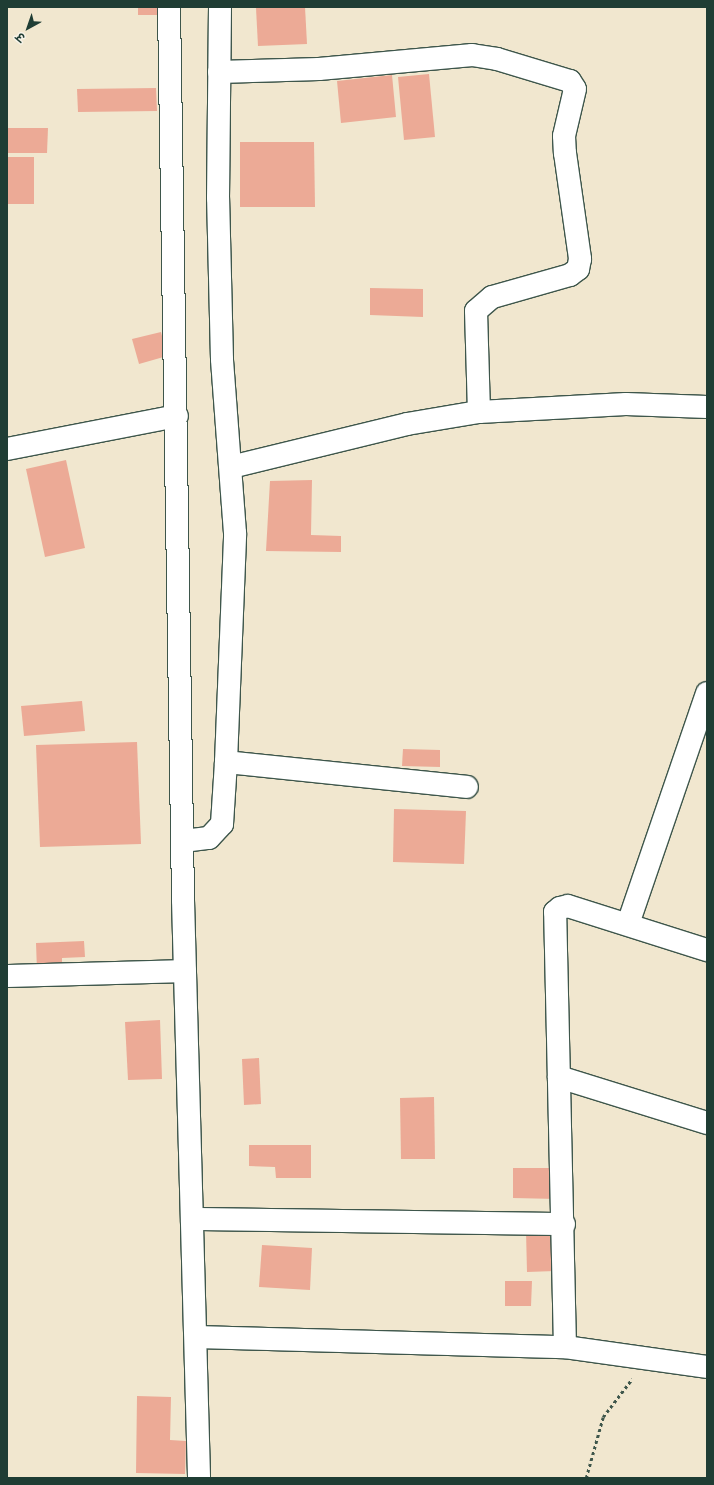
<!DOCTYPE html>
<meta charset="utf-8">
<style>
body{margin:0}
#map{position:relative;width:714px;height:1485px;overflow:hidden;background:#f1e7cf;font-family:"Patrick Hand","Playpen Sans Deva",sans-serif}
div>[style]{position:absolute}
.building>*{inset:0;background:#ecaa96}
.path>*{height:2.5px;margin-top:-1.25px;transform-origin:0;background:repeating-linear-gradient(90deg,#3e564b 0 3px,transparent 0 6px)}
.roads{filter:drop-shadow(1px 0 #3e564b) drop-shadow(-1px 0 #3e564b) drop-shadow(0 1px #3e564b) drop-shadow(0 -1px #3e564b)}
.minor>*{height:22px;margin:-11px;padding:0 11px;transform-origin:11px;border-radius:11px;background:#fff}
span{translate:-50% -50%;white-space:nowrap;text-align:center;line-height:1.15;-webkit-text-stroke:4px #f7f3e8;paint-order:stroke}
.frame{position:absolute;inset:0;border:8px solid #1f3d34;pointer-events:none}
.north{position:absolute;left:8px;top:8px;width:40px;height:40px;-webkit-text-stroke:3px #f7f3e8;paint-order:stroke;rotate:220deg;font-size:11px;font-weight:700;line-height:16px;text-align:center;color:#1f3d34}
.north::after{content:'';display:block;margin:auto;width:14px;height:18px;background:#1f3d34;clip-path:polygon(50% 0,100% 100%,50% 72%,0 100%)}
</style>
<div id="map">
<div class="building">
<i style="clip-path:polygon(138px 7px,162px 7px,162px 15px,138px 15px)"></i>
<i style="clip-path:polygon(276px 7px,305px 7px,307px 44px,258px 46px,256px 8px)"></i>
<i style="clip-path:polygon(429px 74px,435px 137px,404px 140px,398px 77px)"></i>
<i style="clip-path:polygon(392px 75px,396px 117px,341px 123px,337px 81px)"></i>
<i style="clip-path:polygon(156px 88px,157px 111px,78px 112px,77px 89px)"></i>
<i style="clip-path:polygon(7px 128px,48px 128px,47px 153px,7px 153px)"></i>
<i style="clip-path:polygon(240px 142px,314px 142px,315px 207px,240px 207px)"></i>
<i style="clip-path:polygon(7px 157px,34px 157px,34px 204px,7px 204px)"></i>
<i style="clip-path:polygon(370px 288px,423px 289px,423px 317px,370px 315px)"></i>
<i style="clip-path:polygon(161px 332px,167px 356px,139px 364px,132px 339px)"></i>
<i style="clip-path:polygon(66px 460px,85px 548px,45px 557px,26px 469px)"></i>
<i style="clip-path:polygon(312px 480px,311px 535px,341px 536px,341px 552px,266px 551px,270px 481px)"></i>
<i style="clip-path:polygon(82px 701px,85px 731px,24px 736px,21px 706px)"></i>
<i style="clip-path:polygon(137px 742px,141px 844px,40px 847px,36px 745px)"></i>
<i style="clip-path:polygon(403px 749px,440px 750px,440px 767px,402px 766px)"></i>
<i style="clip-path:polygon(394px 809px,466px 811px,464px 864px,393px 862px)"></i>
<i style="clip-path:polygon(84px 941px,85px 957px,62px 958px,62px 970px,37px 971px,36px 943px)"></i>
<i style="clip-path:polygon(160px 1020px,162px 1079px,128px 1080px,125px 1022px)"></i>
<i style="clip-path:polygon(259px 1058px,261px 1104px,244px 1105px,242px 1059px)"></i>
<i style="clip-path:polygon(434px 1097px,435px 1159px,401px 1159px,400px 1098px)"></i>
<i style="clip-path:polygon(249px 1145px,311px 1145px,311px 1178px,276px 1178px,275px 1167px,249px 1166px)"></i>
<i style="clip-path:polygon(513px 1168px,556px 1168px,557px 1199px,513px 1198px)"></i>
<i style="clip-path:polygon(553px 1230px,555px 1271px,527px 1272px,526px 1231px)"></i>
<i style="clip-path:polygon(262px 1245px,312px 1248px,310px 1290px,259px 1287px)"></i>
<i style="clip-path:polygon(505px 1281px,532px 1281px,531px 1306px,505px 1306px)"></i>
<i style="clip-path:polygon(137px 1396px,171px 1397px,170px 1440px,186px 1441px,185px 1474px,136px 1473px)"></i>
</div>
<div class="path">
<i style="left:586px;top:1478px;width:63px;rotate:-74.4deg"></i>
<i style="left:603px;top:1417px;width:48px;rotate:-52.7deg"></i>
</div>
<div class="roads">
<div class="minor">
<i style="left:169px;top:7px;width:893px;rotate:89.1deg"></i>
<i style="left:183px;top:900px;width:578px;rotate:88.41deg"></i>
<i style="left:219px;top:72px;width:100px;rotate:-1.7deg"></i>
<i style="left:319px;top:69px;width:154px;rotate:-5.2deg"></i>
<i style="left:472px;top:55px;width:25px;rotate:9deg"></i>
<i style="left:497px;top:59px;width:76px;rotate:16.8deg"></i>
<i style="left:570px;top:81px;width:9px;rotate:58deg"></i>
<i style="left:575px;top:89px;width:48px;rotate:103.2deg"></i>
<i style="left:564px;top:136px;width:17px;rotate:87deg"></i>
<i style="left:565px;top:153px;width:107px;rotate:81.9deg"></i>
<i style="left:580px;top:259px;width:10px;rotate:101deg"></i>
<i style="left:578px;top:269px;width:10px;rotate:143deg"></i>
<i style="left:570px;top:275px;width:81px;rotate:164.2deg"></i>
<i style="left:492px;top:297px;width:21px;rotate:139deg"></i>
<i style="left:476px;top:311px;width:101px;rotate:88.3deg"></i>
<i style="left:7px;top:449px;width:173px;rotate:-11deg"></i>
<i style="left:231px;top:467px;width:181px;rotate:-13.7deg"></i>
<i style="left:407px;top:424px;width:73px;rotate:-9.5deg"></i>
<i style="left:479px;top:412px;width:147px;rotate:-3.1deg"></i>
<i style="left:626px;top:404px;width:81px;rotate:2.1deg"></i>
<i style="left:226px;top:762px;width:242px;rotate:5.9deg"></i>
<i style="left:183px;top:841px;width:26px;rotate:-7deg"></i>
<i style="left:209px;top:838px;width:19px;rotate:-47deg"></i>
<i style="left:222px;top:824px;width:62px;rotate:-86.3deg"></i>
<i style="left:226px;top:762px;width:229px;rotate:-87.7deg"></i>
<i style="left:235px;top:533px;width:174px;rotate:-94.3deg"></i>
<i style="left:222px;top:359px;width:161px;rotate:-91.4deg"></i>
<i style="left:218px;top:198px;width:191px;rotate:-89.4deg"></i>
<i style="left:628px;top:924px;width:244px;rotate:-71.1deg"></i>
<i style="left:7px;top:976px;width:178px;rotate:-1.6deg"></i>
<i style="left:559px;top:1077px;width:155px;rotate:17.3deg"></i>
<i style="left:192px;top:1219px;width:372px;rotate:0.8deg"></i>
<i style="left:196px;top:1337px;width:369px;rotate:1.6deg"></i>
<i style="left:565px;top:1347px;width:143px;rotate:8deg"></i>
<i style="left:565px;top:1347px;width:435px;rotate:-91.3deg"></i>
<i style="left:555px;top:912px;width:6px;rotate:-39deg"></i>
<i style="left:560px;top:908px;width:8px;rotate:-14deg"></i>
<i style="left:568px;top:906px;width:146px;rotate:17.6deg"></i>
</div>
</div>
<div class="frame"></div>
<div class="north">उ</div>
</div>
